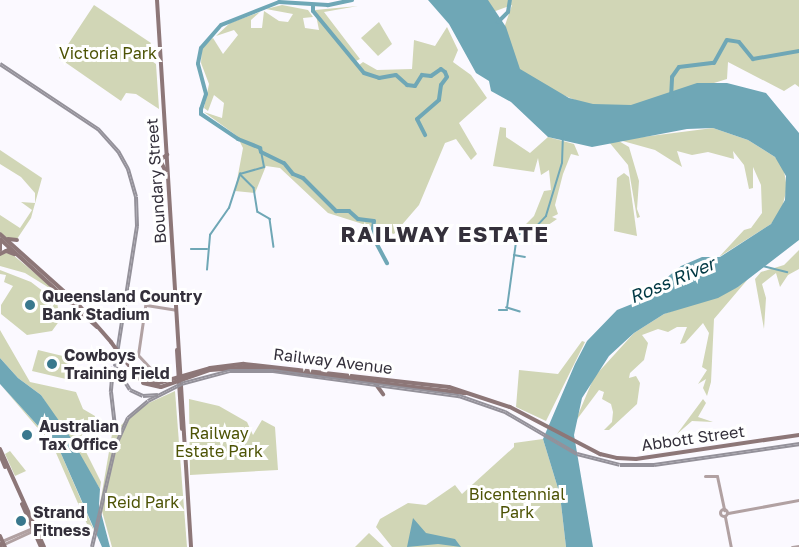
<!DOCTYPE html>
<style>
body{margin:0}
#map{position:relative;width:799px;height:547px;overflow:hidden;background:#fbf9ff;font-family:"Golos Text",sans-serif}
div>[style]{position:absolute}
.green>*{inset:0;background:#d1d6b6}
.water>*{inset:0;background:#6fa7b6}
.stream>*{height:1.5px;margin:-0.75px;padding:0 0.75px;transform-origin:0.75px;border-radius:0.75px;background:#6fa7b6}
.river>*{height:4px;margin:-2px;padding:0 2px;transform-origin:2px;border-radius:2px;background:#6fa7b6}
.tertiary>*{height:3px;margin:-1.5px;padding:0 1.5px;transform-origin:1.5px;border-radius:1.5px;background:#b1a1a2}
.tertiary>.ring{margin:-1.5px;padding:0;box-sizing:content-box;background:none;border:3px solid #b1a1a2;border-radius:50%}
.secondary>*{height:4px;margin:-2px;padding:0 2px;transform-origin:2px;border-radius:2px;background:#8d7778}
.rail>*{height:4px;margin-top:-2px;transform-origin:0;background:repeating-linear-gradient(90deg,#fff 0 4.5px,#94919a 0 9px);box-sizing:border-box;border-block:2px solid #94919a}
.secondary-bridge>*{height:4px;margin:-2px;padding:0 2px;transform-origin:2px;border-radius:2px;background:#8d7778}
.dots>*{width:16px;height:16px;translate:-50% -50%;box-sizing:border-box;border:3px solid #fff;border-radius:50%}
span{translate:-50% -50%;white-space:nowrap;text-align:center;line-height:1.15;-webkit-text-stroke:6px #fff;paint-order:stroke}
.park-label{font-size:16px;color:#4d5305}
.street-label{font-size:16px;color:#34303b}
.poi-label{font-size:16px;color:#34303b;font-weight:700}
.left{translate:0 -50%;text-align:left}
.water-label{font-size:18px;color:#003843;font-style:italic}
.district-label{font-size:22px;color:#34303b;font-weight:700;letter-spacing:1.5px}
</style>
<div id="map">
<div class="green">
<i style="clip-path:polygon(483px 0,799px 0,799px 87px,795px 84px,784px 91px,728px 62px,727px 79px,636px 107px,597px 109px,529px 81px,508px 55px,503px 31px,512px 5px,490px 13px)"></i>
<i style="clip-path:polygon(94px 5px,151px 43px,143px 55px,156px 64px,159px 109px,136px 94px,126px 93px,121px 101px,59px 58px)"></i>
<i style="clip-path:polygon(282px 5px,308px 10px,313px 17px,303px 18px,305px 28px,319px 30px,315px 10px,358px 6px,324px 12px,360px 59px,356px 61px,359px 65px,363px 62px,377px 70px,412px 69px,414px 40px,435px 46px,447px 27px,458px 50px,453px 62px,471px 75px,487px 98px,459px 123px,477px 154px,471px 160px,456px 139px,445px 143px,419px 205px,394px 234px,328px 213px,280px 168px,266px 166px,255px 193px,235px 191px,243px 148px,237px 136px,204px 112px,222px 118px,224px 103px,214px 95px,208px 111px,204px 108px,209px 84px,201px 63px,202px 45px,213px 38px,223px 54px,238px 35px,234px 30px,216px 36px,230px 23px,260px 12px,251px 20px,251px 28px,262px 28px,264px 11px,279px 21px,288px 22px,293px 14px,266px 9px)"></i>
<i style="clip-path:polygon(379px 22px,392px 44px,378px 56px,361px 38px)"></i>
<i style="clip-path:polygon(500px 127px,506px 128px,506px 137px,530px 153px,548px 137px,574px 144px,577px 151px,579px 156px,571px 154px,563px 174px,555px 205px,558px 214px,552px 217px,557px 219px,538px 232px,521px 229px,534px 216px,544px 191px,551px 190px,549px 170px,541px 175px,538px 158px,534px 172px,493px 166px)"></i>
<i style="clip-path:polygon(713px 128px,748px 140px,775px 157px,783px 165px,787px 188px,781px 212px,771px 224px,719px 257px,744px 230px,751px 228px,762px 213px,761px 185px,753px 167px,753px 188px,749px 189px,744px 165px,733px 151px,734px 159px,708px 152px,692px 155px,677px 151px,682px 167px,655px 150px,619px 140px)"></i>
<i style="clip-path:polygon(617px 140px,629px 147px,639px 181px,637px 209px,640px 217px,637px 218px,628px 165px,609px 142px)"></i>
<i style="clip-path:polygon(0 150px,42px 178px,31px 218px,17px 239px,7px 238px,0 232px,0 215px,20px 228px,32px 210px,21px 202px,35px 203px,35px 193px,21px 177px,0 164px)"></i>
<i style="clip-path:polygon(624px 173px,629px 177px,637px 236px,614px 231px,617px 178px)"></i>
<i style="clip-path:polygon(799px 250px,799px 269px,788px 275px,780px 287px,776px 273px,762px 284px,766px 298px,764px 329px,755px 279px,761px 272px,784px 265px)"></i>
<i style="clip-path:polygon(6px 253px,13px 255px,48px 284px,51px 289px,25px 273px,0 266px,0 255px)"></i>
<i style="clip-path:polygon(0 270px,31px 282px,57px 302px,60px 320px,52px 331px,27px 335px,1px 314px,1px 305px,13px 286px,4px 282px,6px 275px,0 274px)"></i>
<i style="clip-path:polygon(748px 279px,714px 319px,711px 382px,707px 396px,703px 388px,706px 379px,698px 384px,707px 370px,702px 367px,709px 333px,703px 323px,685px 343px,680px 344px,687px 327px,677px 327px,668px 332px,658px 329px,642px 335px,648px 343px,644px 360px,630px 373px,629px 378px,636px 376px,640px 383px,637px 404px,609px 430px,604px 430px,612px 422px,613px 412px,611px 404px,602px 399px,604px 392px,599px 390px,575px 422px,594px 377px,634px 333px,664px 314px,738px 287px)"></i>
<i style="clip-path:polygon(0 330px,30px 382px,76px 392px,83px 409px,95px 416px,94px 424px,79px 438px,101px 482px,100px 489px,41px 395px,18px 378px,0 358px)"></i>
<i style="clip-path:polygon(582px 341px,585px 342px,546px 421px,516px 407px,519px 370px,558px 374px)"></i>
<i style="clip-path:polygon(38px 350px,71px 358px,66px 379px,32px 371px)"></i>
<i style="clip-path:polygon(0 384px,59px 449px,94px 530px,87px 524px,53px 446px)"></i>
<i style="clip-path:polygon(175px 391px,187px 547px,112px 547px,100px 504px,112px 434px,140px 407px)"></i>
<i style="clip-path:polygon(189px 399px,219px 406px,247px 422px,253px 435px,262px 420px,275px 427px,278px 470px,190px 475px)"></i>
<i style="clip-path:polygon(703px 399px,706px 403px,698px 417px,713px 422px,692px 421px,677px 434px)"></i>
<i style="clip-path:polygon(543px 439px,560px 495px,566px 547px,392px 547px,376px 527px,380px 519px,408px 503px,426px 505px,455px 485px,462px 494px,514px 447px,514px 443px)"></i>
<i style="clip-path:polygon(10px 451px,26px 471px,15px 476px,5px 454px)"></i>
<i style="clip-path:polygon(369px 533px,384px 547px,355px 547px)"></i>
</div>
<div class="water">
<i style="clip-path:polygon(428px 0,488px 0,506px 27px,520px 69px,569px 98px,593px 104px,631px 105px,697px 83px,727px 83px,766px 93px,799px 133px,799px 240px,738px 287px,718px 298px,664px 314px,634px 333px,609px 356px,582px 398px,574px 435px,593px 547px,566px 547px,560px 495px,543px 439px,575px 364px,587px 341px,617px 310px,637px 302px,681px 266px,702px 257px,720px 257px,771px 224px,785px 200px,786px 176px,775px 157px,748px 140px,713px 128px,687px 129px,592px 147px,548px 137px,511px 102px,491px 91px,489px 81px,476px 73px,449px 24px)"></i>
<i style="clip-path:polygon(0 358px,18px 378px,41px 395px,71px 438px,100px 489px,99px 505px,110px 547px,102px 547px,59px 449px,0 384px)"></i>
<i style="clip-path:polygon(413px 518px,426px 533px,455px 539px,461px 547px,438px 544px,407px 547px)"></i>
</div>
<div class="stream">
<i style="left:241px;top:175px;width:18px;rotate:45deg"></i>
<i style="left:254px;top:188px;width:24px;rotate:81deg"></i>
<i style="left:258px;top:212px;width:14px;rotate:30deg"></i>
<i style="left:270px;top:219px;width:28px;rotate:82deg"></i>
<i style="left:191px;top:249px;width:16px"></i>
<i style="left:514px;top:255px;width:11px;rotate:10deg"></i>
<i style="left:763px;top:266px;width:25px;rotate:14deg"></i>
<i style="left:207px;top:270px;width:35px;rotate:-85deg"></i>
<i style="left:210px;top:235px;width:33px;rotate:-55deg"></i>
<i style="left:229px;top:208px;width:36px;rotate:-72deg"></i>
<i style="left:240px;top:174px;width:25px;rotate:-16deg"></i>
<i style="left:264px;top:167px;width:15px;rotate:-101deg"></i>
<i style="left:499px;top:310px;width:8px"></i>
<i style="left:520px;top:312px;width:14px;rotate:-163deg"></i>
<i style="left:507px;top:308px;width:74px;rotate:-82.2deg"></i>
<i style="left:517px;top:235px;width:19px;rotate:-21deg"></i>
<i style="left:535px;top:228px;width:16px;rotate:-47deg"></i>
<i style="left:546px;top:216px;width:55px;rotate:-73.2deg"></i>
<i style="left:562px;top:163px;width:25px;rotate:-88deg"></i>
</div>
<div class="river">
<i style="left:352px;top:0;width:25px;rotate:168deg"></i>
<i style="left:328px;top:5px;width:49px;rotate:-176.5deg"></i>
<i style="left:279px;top:2px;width:62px;rotate:158.4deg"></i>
<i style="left:221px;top:25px;width:30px;rotate:131deg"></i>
<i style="left:201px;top:48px;width:16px;rotate:101deg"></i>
<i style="left:198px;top:64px;width:31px;rotate:75deg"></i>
<i style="left:206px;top:94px;width:16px;rotate:108deg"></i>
<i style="left:201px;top:109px;width:5px;rotate:90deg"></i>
<i style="left:201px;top:114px;width:45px;rotate:34deg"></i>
<i style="left:238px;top:139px;width:24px;rotate:22deg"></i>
<i style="left:260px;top:148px;width:4px;rotate:76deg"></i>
<i style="left:261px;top:152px;width:25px;rotate:26deg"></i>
<i style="left:284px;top:163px;width:14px;rotate:51deg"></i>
<i style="left:293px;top:174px;width:11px;rotate:22deg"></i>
<i style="left:303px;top:178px;width:47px;rotate:45deg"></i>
<i style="left:336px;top:211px;width:13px"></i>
<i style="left:349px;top:211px;width:12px;rotate:42deg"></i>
<i style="left:358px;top:219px;width:16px;rotate:7deg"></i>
<i style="left:374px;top:221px;width:14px;rotate:98deg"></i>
<i style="left:372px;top:235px;width:32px;rotate:62deg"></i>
<i style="left:313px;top:5px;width:6px;rotate:90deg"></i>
<i style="left:313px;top:11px;width:80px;rotate:50.6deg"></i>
<i style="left:364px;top:73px;width:16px;rotate:18deg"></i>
<i style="left:379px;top:78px;width:17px;rotate:-10deg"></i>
<i style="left:396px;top:75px;width:15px;rotate:42deg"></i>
<i style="left:407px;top:85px;width:8px;rotate:7deg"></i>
<i style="left:415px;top:86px;width:13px;rotate:-58deg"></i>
<i style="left:422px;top:75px;width:9px;rotate:6deg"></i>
<i style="left:431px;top:76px;width:12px;rotate:-35deg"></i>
<i style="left:441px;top:69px;width:5px;rotate:37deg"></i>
<i style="left:445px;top:72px;width:5px;rotate:68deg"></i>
<i style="left:447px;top:77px;width:10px;rotate:127deg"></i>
<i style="left:441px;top:85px;width:15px;rotate:98deg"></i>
<i style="left:439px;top:100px;width:29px;rotate:139deg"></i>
<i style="left:417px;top:119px;width:18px;rotate:63deg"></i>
<i style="left:498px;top:22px;width:14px;rotate:-45deg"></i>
<i style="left:508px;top:12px;width:12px;rotate:-81deg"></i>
<i style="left:671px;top:98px;width:21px;rotate:-87deg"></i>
<i style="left:672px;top:77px;width:12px;rotate:-55deg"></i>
<i style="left:679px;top:67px;width:35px;rotate:-7deg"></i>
<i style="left:714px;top:63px;width:26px;rotate:-61deg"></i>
<i style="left:727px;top:40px;width:12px;rotate:9deg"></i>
<i style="left:739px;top:42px;width:22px;rotate:51deg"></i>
<i style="left:753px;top:59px;width:47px;rotate:-9.9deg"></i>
</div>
<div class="tertiary">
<i style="left:146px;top:300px;width:56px;rotate:98.3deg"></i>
<i style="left:138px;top:355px;width:33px;rotate:47deg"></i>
<i style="left:146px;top:305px;width:30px;rotate:9deg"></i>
<i style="left:705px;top:476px;width:12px"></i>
<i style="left:717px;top:476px;width:35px;rotate:78deg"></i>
<i class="ring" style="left:720.5px;top:509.5px;width:4px;height:4px"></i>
<i style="left:728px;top:513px;width:72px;rotate:-10.4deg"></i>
<i style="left:725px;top:517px;width:31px;rotate:79deg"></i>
<i style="left:2px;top:541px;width:34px;rotate:-23deg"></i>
<i style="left:4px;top:544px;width:33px;rotate:-25deg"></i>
<i style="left:792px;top:547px;width:7px;rotate:-8deg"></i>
</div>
<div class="secondary">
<i style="left:157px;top:0;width:548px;rotate:86.44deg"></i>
<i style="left:166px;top:172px;width:13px;rotate:-117deg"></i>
<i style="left:160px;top:160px;width:9px;rotate:-36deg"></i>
<i style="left:0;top:234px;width:103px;rotate:41.9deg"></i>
<i style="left:77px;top:303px;width:52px;rotate:48.9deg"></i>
<i style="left:0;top:239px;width:131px;rotate:42.2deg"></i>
<i style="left:8px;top:239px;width:9px;rotate:6deg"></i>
<i style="left:0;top:241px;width:9px;rotate:90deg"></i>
<i style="left:6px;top:251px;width:9px;rotate:21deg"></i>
<i style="left:0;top:254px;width:9px;rotate:-27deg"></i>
<i style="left:177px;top:350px;width:79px;rotate:86.4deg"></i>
<i style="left:119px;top:353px;width:33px;rotate:51deg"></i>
<i style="left:140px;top:379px;width:16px;rotate:18deg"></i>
<i style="left:155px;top:384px;width:57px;rotate:-16.2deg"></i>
<i style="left:210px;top:368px;width:34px;rotate:-7deg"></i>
<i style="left:244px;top:364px;width:206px;rotate:6.4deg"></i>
<i style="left:449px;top:387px;width:64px;rotate:18.2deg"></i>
<i style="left:510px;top:407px;width:102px;rotate:27.6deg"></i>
<i style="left:600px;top:454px;width:17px;rotate:13deg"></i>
<i style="left:617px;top:458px;width:19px;rotate:3deg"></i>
<i style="left:636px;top:459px;width:165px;rotate:-8.4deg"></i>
<i style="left:143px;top:383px;width:18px;rotate:13deg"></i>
<i style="left:161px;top:387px;width:52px;rotate:-19.1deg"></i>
<i style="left:210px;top:370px;width:39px;rotate:-4deg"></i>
<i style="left:249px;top:367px;width:218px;rotate:6.9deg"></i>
<i style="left:375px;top:383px;width:14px;rotate:54deg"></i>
<i style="left:0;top:449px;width:107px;rotate:65.8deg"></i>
<i style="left:0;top:455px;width:13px;rotate:67deg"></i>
<i style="left:22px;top:504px;width:47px;rotate:66.2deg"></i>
<i style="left:0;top:536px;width:12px;rotate:66deg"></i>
<i style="left:0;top:544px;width:3px;rotate:72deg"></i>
</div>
<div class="rail">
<i style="left:0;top:64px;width:118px;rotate:33.6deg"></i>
<i style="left:98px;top:129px;width:30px;rotate:48deg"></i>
<i style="left:118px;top:151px;width:21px;rotate:61deg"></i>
<i style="left:128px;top:169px;width:29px;rotate:74deg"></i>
<i style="left:136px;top:197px;width:29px;rotate:88deg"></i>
<i style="left:137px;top:226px;width:142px;rotate:98.9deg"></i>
<i style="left:115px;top:366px;width:28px;rotate:58deg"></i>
<i style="left:130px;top:390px;width:14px;rotate:25deg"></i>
<i style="left:143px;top:396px;width:15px;rotate:-4deg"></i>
<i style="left:113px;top:367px;width:25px;rotate:95deg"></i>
<i style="left:111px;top:392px;width:43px;rotate:83.4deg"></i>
<i style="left:92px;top:547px;width:103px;rotate:-77deg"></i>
<i style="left:115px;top:447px;width:32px;rotate:-66deg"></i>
<i style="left:128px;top:418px;width:26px;rotate:-40deg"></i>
<i style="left:148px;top:401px;width:37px;rotate:-27deg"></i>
<i style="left:181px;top:384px;width:51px;rotate:-14.9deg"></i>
<i style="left:230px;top:371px;width:43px"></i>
<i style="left:273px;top:371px;width:188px;rotate:7.7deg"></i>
<i style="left:459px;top:396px;width:49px;rotate:19.2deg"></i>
<i style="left:505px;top:412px;width:83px;rotate:30.3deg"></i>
<i style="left:577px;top:454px;width:44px;rotate:14.3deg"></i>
<i style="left:620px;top:465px;width:34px"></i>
<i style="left:654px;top:465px;width:147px;rotate:-8.2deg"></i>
</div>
<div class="secondary-bridge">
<i style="left:111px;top:342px;width:14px;rotate:54deg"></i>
</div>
<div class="dots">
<i style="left:30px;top:305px;background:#39788d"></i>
<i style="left:52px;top:364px;background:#39788d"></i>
<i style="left:27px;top:435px;background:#39788d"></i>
<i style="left:21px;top:521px;background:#39788d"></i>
</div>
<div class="park-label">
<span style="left:108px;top:53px">Victoria Park</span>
<span style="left:219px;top:442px">Railway<br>Estate Park</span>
<span style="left:517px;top:503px">Bicentennial<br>Park</span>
<span style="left:143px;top:502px">Reid Park</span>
</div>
<div class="street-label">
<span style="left:156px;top:181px;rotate:-94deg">Boundary Street</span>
<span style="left:333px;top:361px;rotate:7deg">Railway Avenue</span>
<span style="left:693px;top:438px;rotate:-8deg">Abbott Street</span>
</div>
<div class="poi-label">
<span class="left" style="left:42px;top:305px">Queensland Country<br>Bank Stadium</span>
<span class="left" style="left:64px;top:364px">Cowboys<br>Training Field</span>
<span class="left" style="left:39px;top:435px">Australian<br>Tax Office</span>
<span class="left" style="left:33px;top:521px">Strand<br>Fitness</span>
</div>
<div class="water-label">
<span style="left:672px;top:280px;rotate:-23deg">Ross River</span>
</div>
<div class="district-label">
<span style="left:445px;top:234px">RAILWAY ESTATE</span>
</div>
</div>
